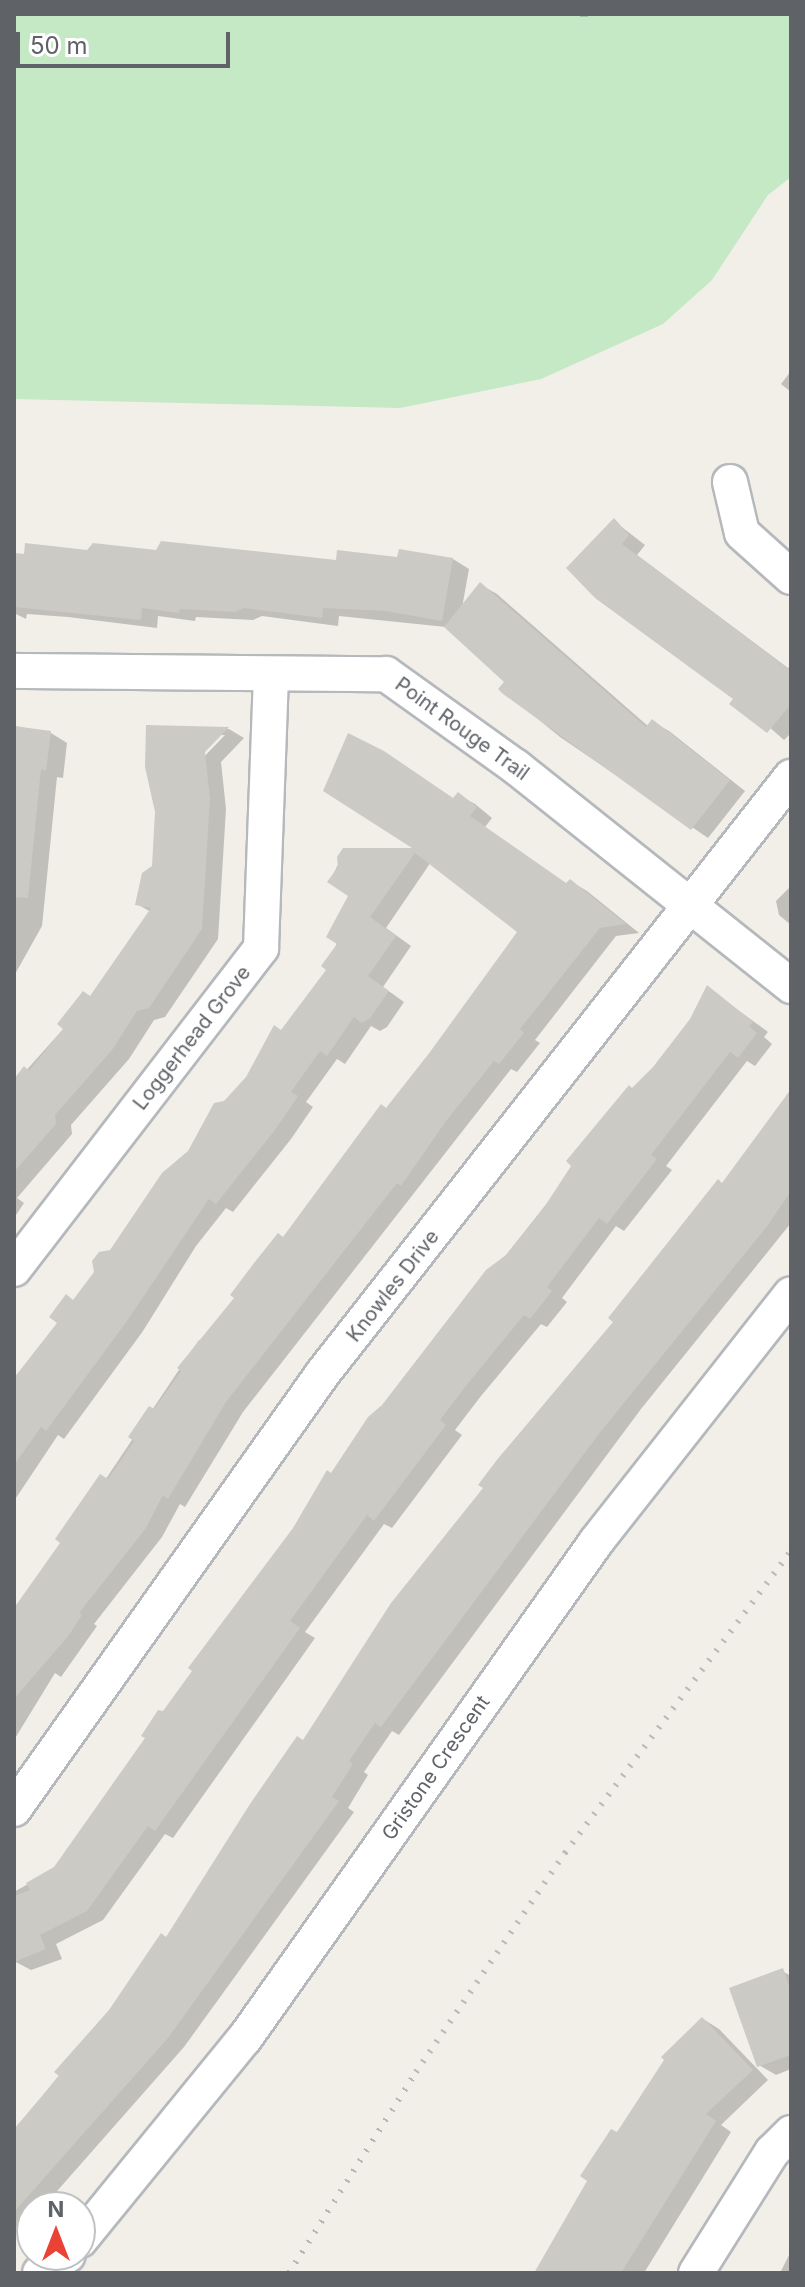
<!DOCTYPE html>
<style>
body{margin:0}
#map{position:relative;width:805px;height:2287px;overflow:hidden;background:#f1efe8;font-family:Inter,sans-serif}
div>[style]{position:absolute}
.green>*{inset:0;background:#c5e8c5}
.shadow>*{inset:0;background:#0003}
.building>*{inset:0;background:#cccac5}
.path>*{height:5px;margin-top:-2.5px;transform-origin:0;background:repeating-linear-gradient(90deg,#9cc7a9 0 8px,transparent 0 12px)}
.roads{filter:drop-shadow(2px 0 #b5b8bc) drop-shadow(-2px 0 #b5b8bc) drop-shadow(0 2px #b5b8bc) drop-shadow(0 -2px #b5b8bc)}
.minor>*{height:34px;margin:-17px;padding:0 17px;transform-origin:17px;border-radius:17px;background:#fff}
.rail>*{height:6px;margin-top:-3px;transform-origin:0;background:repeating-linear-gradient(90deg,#b6b7b8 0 2px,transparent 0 12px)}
span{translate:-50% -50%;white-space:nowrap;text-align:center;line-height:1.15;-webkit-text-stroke:8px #fff;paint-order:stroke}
.street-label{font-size:20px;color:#5f6368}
.frame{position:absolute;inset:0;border:16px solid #5f6368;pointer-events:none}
.north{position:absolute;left:16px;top:2191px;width:80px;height:80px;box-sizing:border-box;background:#fff;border:2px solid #bfc1c3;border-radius:50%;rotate:0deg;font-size:22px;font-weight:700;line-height:32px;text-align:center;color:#5f6368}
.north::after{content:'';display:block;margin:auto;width:28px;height:36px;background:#ea4335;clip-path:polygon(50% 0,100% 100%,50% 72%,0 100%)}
.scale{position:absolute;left:16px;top:32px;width:214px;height:36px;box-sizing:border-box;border:4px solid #5f6368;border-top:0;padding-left:10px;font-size:24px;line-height:28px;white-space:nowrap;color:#5f6368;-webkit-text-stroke:6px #fff;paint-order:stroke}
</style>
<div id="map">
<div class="green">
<i style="clip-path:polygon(14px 14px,791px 14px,791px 177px,768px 195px,712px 280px,663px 324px,541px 379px,400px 408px,14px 399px)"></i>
</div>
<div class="shadow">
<i style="clip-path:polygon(791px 371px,791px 392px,781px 384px)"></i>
<i style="clip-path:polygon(614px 521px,645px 545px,637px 555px,788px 668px,791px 665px,791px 733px,784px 740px,736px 698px,597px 597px)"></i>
<i style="clip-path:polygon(400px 551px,453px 559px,469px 569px,462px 608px,481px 585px,497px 594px,649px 727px,653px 722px,669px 731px,745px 791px,708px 838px,560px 737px,501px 689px,507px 682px,446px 627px,339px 616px,338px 626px,262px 616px,253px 620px,196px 617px,195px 621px,158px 616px,157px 628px,68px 617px,27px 614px,26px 619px,14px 613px,14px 554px,157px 552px,338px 562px,399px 559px)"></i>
<i style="clip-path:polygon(14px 726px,51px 733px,67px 743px,63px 778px,57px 777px,42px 926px,14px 976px)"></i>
<i style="clip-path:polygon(evenodd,148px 727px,229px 729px,244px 738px,221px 762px,226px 809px,218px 939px,165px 1017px,154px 1020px,129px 1059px,71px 1125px,72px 1134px,17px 1198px,24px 1203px,14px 1218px,14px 1084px,91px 998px,151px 912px,137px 904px,154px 867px,157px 812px,148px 727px,219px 735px,225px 735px,200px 761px,197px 758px,219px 735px)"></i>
<i style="clip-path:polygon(383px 752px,454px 799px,458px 795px,475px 804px,492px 818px,485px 827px,568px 885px,570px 881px,587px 891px,639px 933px,616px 936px,535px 1040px,540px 1043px,517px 1072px,511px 1069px,243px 1412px,185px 1507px,180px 1504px,162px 1537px,94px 1624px,97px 1626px,61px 1677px,55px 1673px,14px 1740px,14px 1616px,199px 1340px,203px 1342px,432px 1053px,520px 931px,431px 862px,386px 928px,411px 946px,383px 987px,404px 1002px,387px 1027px,380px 1031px,371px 1026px,345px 1064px,337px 1059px,306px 1102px,313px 1107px,291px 1139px,233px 1212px,226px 1208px,196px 1246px,143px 1331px,64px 1439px,58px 1435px,14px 1501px,14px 1383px,329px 970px,350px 896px,330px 881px,345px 850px,419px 850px)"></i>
<i style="clip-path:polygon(791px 886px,791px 925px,779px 915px,776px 901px)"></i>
<i style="clip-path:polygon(708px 988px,768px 1032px,764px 1037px,772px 1044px,755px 1066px,747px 1061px,666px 1166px,672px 1170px,624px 1231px,616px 1226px,562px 1298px,567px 1302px,547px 1327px,541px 1324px,481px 1396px,455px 1430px,462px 1435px,392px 1528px,384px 1524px,305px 1632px,315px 1638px,173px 1838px,165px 1834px,103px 1920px,56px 1944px,62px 1959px,31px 1970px,14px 1961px,14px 1892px,56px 1868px,332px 1475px,692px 1020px)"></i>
<i style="clip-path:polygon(791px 1092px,791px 1223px,641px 1409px,399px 1735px,392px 1731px,364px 1772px,368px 1775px,348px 1808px,354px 1812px,184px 2047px,43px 2207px,32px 2207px,32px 2220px,22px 2231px,14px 2226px,14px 2132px,167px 1939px,304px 1742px)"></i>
<i style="clip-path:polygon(782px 1971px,791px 1976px,791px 2069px,776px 2075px,759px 2065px)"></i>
<i style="clip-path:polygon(703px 2019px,719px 2029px,768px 2080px,721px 2125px,731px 2132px,644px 2273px,535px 2273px,617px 2134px)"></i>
<i style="clip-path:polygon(791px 2251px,791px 2273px,780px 2273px)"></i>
</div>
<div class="building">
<i style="clip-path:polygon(614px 518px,629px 535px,622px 544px,791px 671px,791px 704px,767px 733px,729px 704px,733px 699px,595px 598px,566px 568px)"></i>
<i style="clip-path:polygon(161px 541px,336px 560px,337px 550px,397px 557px,399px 549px,453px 558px,442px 621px,386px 611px,323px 608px,322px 618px,244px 608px,235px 612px,180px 609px,179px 613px,142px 608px,141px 620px,14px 607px,14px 553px,24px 554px,25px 543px,87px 550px,93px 543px,156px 550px)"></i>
<i style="clip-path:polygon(480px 582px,646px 727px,652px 719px,730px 780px,691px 830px,503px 694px,498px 689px,504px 682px,444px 627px)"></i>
<i style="clip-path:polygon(146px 725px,229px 727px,205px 752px,210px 799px,202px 929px,149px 1008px,137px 1011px,112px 1050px,55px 1115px,56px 1124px,14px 1172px,14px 1079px,24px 1066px,29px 1071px,63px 1029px,57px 1024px,83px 991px,90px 996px,151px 908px,135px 905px,142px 873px,152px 866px,155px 812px,145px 767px)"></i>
<i style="clip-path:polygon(14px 726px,51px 731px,46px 771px,41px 769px,28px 898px,14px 897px)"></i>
<i style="clip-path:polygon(348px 733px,384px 751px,453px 798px,458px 792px,477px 807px,470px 816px,566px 883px,570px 879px,626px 924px,600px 928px,520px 1029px,524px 1033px,499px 1064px,494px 1061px,446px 1121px,401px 1186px,397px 1183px,226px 1402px,168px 1499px,163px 1495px,146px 1528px,79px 1613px,82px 1615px,69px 1635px,14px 1699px,14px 1608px,60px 1543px,55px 1539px,100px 1474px,108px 1479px,134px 1441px,128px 1437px,149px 1406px,154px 1409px,181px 1371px,177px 1368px,234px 1298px,230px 1295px,254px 1263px,278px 1233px,283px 1237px,381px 1104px,386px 1108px,430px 1052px,517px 932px,415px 853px,370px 917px,396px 936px,368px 976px,389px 991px,370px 1018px,362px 1023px,354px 1017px,327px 1056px,320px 1051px,291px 1092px,298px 1096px,275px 1130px,216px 1204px,209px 1199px,127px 1321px,46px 1431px,41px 1427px,14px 1465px,14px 1378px,57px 1323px,49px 1317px,66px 1294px,73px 1300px,94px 1272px,92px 1261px,99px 1252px,110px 1250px,162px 1173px,188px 1151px,214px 1103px,224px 1101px,246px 1077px,274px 1025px,281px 1030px,326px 970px,321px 966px,337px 944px,326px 937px,348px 896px,327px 882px,338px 867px,337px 857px,343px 848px,412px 848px,323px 791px)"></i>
<i style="clip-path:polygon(707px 985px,753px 1022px,749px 1026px,757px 1033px,738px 1058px,730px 1052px,651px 1155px,657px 1159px,607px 1224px,599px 1218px,547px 1287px,552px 1291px,530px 1319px,524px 1315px,465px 1387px,440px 1420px,446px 1425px,374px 1521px,367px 1515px,290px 1621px,300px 1628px,155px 1831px,148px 1826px,87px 1911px,40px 1935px,46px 1949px,14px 1962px,14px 1896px,30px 1890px,26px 1883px,54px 1867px,145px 1738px,141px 1736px,158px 1710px,163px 1711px,192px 1671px,188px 1668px,293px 1528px,327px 1470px,331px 1473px,368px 1417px,382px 1405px,486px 1270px,506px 1255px,543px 1209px,571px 1166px,566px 1161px,629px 1085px,632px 1088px,653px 1067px,690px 1019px)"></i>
<i style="clip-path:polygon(791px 1089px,791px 1191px,768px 1225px,598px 1435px,381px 1727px,375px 1723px,349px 1761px,353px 1764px,332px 1797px,339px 1801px,168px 2038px,14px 2212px,14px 2129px,59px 2076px,54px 2072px,109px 2010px,161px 1933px,166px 1937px,250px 1804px,297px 1736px,303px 1740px,391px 1603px,483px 1488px,478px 1485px,496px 1461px,613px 1322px,608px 1318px,718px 1179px,722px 1183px)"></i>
<i style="clip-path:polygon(783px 1968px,791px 1991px,791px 2055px,757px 2067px,729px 1988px)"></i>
<i style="clip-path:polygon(702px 2017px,753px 2070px,706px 2114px,716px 2121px,621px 2273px,534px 2273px,587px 2181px,580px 2176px,611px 2129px,617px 2132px,664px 2060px,661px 2057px)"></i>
</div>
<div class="path">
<i style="left:580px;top:14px;width:11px"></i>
</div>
<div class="roads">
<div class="minor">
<i style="left:730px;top:482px;width:52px;rotate:76.8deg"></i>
<i style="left:742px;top:533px;width:66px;rotate:41.9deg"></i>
<i style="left:14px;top:671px;width:372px;rotate:0.5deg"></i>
<i style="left:386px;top:674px;width:160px;rotate:35.6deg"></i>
<i style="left:516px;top:767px;width:352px;rotate:38.5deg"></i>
<i style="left:14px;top:1269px;width:405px;rotate:-52.4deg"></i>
<i style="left:261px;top:948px;width:274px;rotate:-87.9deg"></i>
<i style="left:14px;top:1809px;width:534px;rotate:-54.67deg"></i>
<i style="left:323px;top:1373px;width:758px;rotate:-51.86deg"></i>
<i style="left:80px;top:2240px;width:261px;rotate:-50.8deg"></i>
<i style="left:245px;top:2038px;width:608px;rotate:-54.71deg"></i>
<i style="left:596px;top:1542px;width:315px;rotate:-51.8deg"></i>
<i style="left:40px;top:2273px;width:33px;rotate:-33deg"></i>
<i style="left:696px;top:2273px;width:143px;rotate:-57.9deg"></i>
<i style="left:772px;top:2152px;width:27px;rotate:-45deg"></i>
</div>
</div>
<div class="rail">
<i style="left:289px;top:2273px;width:238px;rotate:-57.7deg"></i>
<i style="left:416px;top:2072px;width:265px;rotate:-55.8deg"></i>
<i style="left:565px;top:1853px;width:377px;rotate:-53.2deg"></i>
</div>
<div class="street-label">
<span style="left:462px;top:729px;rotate:36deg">Point Rouge Trail</span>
<span style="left:192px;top:1038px;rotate:-52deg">Loggerhead Grove</span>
<span style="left:393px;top:1286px;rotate:-52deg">Knowles Drive</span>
<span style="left:436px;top:1768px;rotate:-55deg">Gristone Crescent</span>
</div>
<div class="frame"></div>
<div class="north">N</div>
<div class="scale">50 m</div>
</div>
